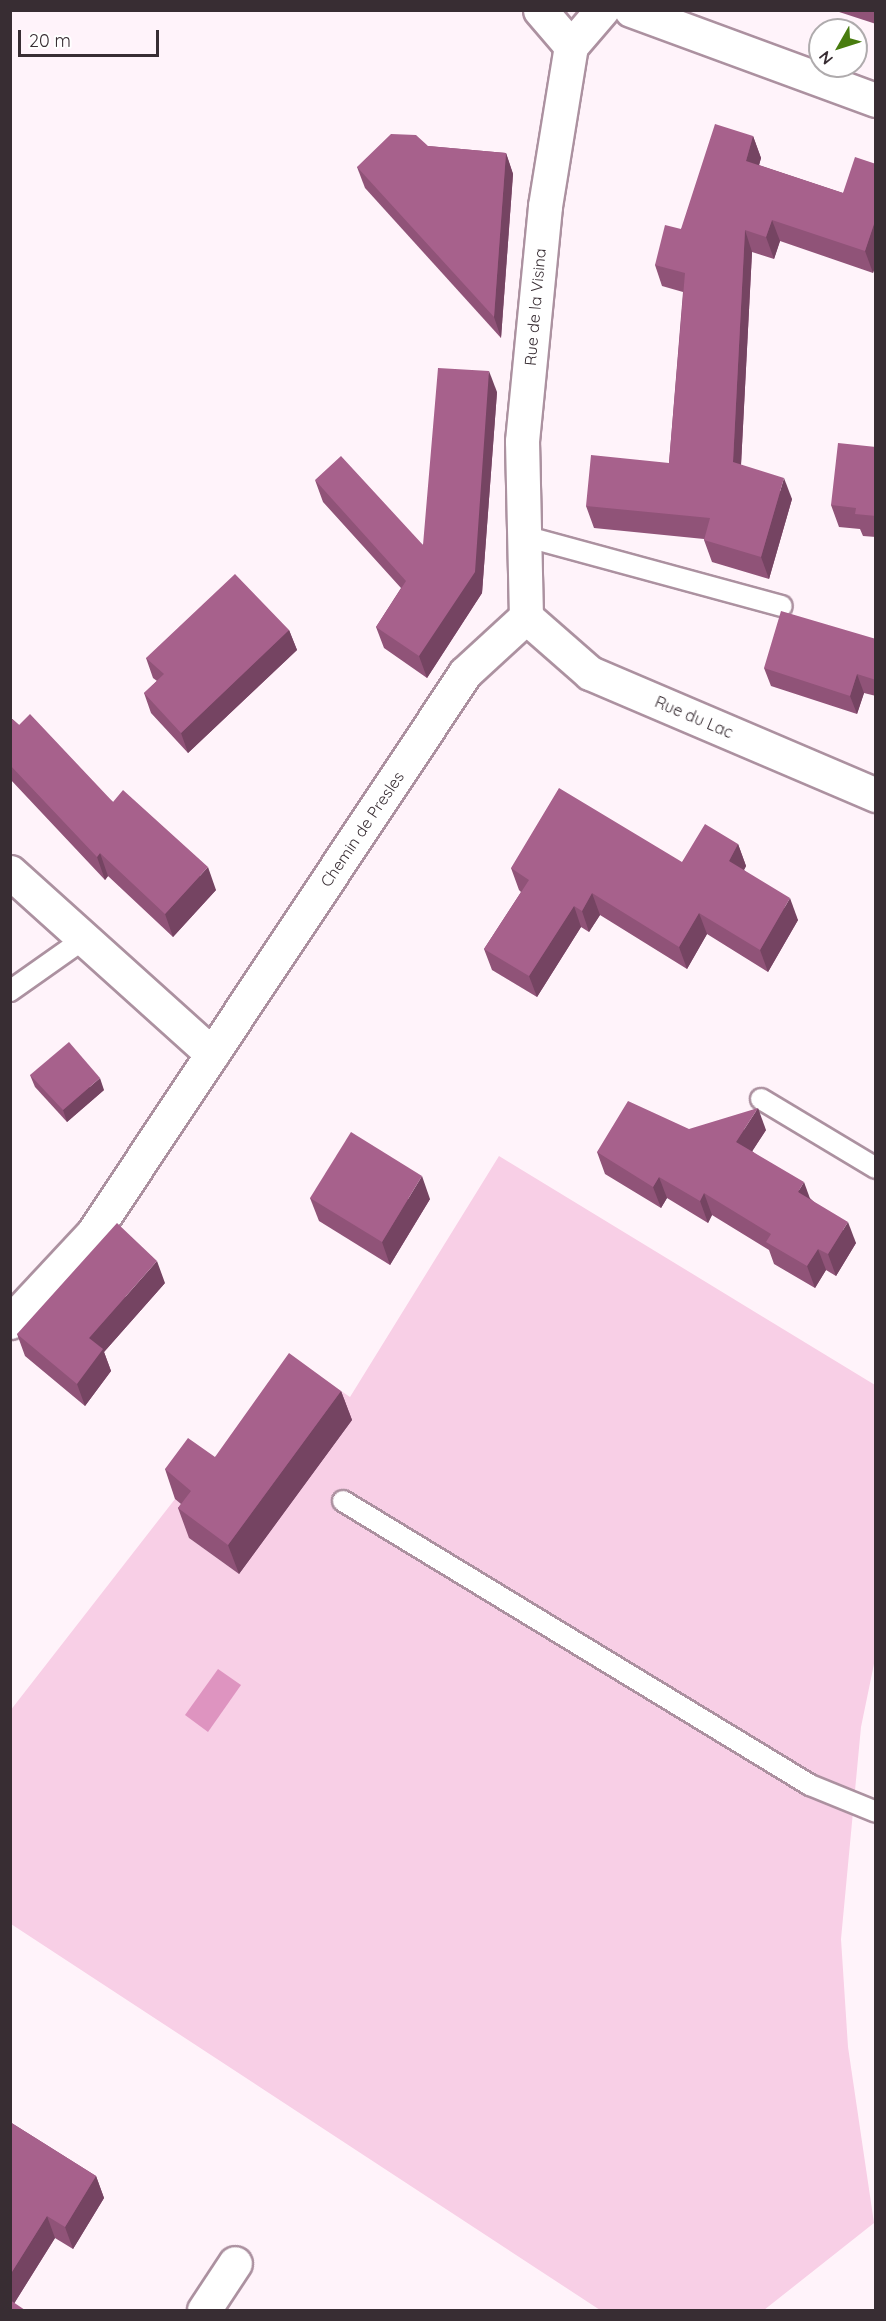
<!DOCTYPE html>
<style>
body{margin:0}
#map{position:relative;width:886px;height:2321px;overflow:hidden;background:#fff3fa;font-family:Quicksand,sans-serif}
div>[style]{position:absolute}
.green>*{inset:0;background:#f8cfe6}
.water>*{inset:0;background:#de94c0}
.roads{filter:drop-shadow(2px 0 #ac91a0) drop-shadow(-2px 0 #ac91a0) drop-shadow(0 2px #ac91a0) drop-shadow(0 -2px #ac91a0)}
.service>*{height:20px;margin:-10px;padding:0 10px;transform-origin:10px;border-radius:10px;background:#fff}
.minor>*{height:33px;margin:-16.5px;padding:0 16.5px;transform-origin:16.5px;border-radius:16.5px;background:#fff}
.wall>*{inset:0;background:#905378}
.shaded-wall>*{inset:0;background:#754462}
.building>*{inset:0;background:#a7618c}
span{translate:-50% -50%;white-space:nowrap;text-align:center;line-height:1.15;-webkit-text-stroke:6px #fff;paint-order:stroke}
.street-label{font-size:16px;color:#382d33}
.frame{position:absolute;inset:0;border:12px solid #382d33;pointer-events:none}
.north{position:absolute;left:808px;top:18px;width:60px;height:60px;box-sizing:border-box;background:#fff;border:2px solid #afabad;border-radius:50%;rotate:231deg;font-size:16px;font-weight:700;line-height:24px;text-align:center;color:#382d33}
.north::after{content:'';display:block;margin:auto;width:21px;height:27px;background:#487c0f;clip-path:polygon(50% 0,100% 100%,50% 72%,0 100%)}
.scale{position:absolute;left:18px;top:30px;width:141px;height:27px;box-sizing:border-box;border:3px solid #382d33;border-top:0;padding-left:8px;font-size:18px;line-height:21px;white-space:nowrap;color:#382d33;-webkit-text-stroke:4px #fff;paint-order:stroke}
</style>
<div id="map">
<div class="green">
<i style="clip-path:polygon(499px 1156px,875px 1385px,875px 1659px,861px 1727px,841px 1939px,848px 2047px,874px 2223px,764px 2310px,600px 2310px,11px 1924px,10px 1711px,175px 1499px,201px 1521px,189px 1538px,239px 1574px,352px 1420px,309px 1369px,350px 1397px)"></i>
</div>
<div class="water">
<i style="clip-path:polygon(218px 1669px,241px 1685px,208px 1732px,185px 1715px)"></i>
</div>
<div class="roads">
<div class="service">
<i style="left:524px;top:536px;width:267px;rotate:15.2deg"></i>
<i style="left:10px;top:991px;width:92px;rotate:-35.2deg"></i>
<i style="left:761px;top:1099px;width:134px;rotate:31deg"></i>
<i style="left:343px;top:1501px;width:547px;rotate:31.31deg"></i>
<i style="left:810px;top:1785px;width:71px;rotate:22.2deg"></i>
</div>
<div class="minor">
<i style="left:540px;top:10px;width:48px;rotate:49.3deg"></i>
<i style="left:631px;top:10px;width:261px;rotate:20.2deg"></i>
<i style="left:526px;top:617px;width:176px;rotate:-91.3deg"></i>
<i style="left:522px;top:441px;width:236px;rotate:-84.4deg"></i>
<i style="left:545px;top:206px;width:162px;rotate:-80.8deg"></i>
<i style="left:571px;top:46px;width:48px;rotate:-49.3deg"></i>
<i style="left:526px;top:617px;width:85px;rotate:41.2deg"></i>
<i style="left:590px;top:673px;width:311px;rotate:23.1deg"></i>
<i style="left:10px;top:872px;width:272px;rotate:42deg"></i>
<i style="left:10px;top:1322px;width:122px;rotate:-47deg"></i>
<i style="left:93px;top:1233px;width:672px;rotate:-56.4deg"></i>
<i style="left:465px;top:673px;width:83px;rotate:-42.6deg"></i>
<i style="left:204px;top:2310px;width:56px;rotate:-56.6deg"></i>
</div>
</div>
<div class="wall">
<i style="clip-path:polygon(833px 10px,876px 10px,876px 24px)"></i>
<i style="clip-path:polygon(753px 136px,761px 158px,759px 165px,843px 193px,876px 164px,876px 264px,873px 273px,780px 241px,774px 259px,752px 252px,741px 465px,792px 499px,769px 579px,712px 562px,704px 540px,704px 539px,594px 528px,586px 506px,669px 463px,683px 292px,662px 286px,655px 265px,681px 229px)"></i>
<i style="clip-path:polygon(428px 146px,506px 153px,513px 174px,501px 338px,365px 188px,357px 167px)"></i>
<i style="clip-path:polygon(497px 392px,482px 593px,427px 678px,384px 648px,376px 627px,401px 588px,323px 502px,315px 480px,423px 545px)"></i>
<i style="clip-path:polygon(876px 447px,876px 537px,863px 536px,860px 529px,839px 527px,831px 505px)"></i>
<i style="clip-path:polygon(289px 630px,297px 650px,188px 753px,151px 713px,144px 693px,157px 681px,153px 678px,146px 658px)"></i>
<i style="clip-path:polygon(876px 639px,876px 696px,864px 693px,857px 714px,771px 686px,764px 668px)"></i>
<i style="clip-path:polygon(10px 717px,19px 725px,113px 802px,216px 890px,173px 937px,108px 876px,105px 880px,10px 779px)"></i>
<i style="clip-path:polygon(738px 844px,746px 866px,744px 870px,798px 920px,768px 972px,707px 934px,687px 969px,600px 915px,589px 932px,581px 927px,537px 997px,492px 970px,484px 949px,521px 892px,519px 890px,511px 868px,682px 862px)"></i>
<i style="clip-path:polygon(30px 1075px,104px 1090px,67px 1122px,35px 1087px)"></i>
<i style="clip-path:polygon(689px 1129px,766px 1130px,752px 1151px,811px 1199px,856px 1243px,836px 1276px,826px 1270px,815px 1288px,774px 1264px,769px 1250px,712px 1215px,708px 1223px,667px 1198px,661px 1208px,605px 1174px,597px 1152px)"></i>
<i style="clip-path:polygon(310px 1198px,430px 1199px,390px 1265px,319px 1221px)"></i>
<i style="clip-path:polygon(165px 1283px,104px 1352px,111px 1371px,85px 1406px,25px 1356px,17px 1334px)"></i>
<i style="clip-path:polygon(341px 1391px,352px 1420px,239px 1574px,189px 1538px,178px 1508px,181px 1504px,175px 1499px,165px 1469px,215px 1457px)"></i>
<i style="clip-path:polygon(10px 2122px,96px 2176px,104px 2198px,73px 2249px,55px 2238px,10px 2310px)"></i>
</div>
<div class="shaded-wall">
<i style="clip-path:polygon(753px 136px,761px 158px,754px 183px,746px 161px)"></i>
<i style="clip-path:polygon(506px 153px,513px 174px,501px 338px,494px 317px)"></i>
<i style="clip-path:polygon(876px 218px,876px 264px,873px 273px,865px 251px)"></i>
<i style="clip-path:polygon(772px 220px,780px 241px,774px 259px,766px 237px)"></i>
<i style="clip-path:polygon(745px 230px,752px 252px,740px 484px,733px 462px)"></i>
<i style="clip-path:polygon(489px 371px,497px 392px,482px 593px,427px 678px,419px 656px)"></i>
<i style="clip-path:polygon(784px 478px,792px 499px,769px 579px,761px 557px)"></i>
<i style="clip-path:polygon(289px 630px,297px 650px,188px 753px,181px 733px)"></i>
<i style="clip-path:polygon(857px 674px,864px 693px,857px 714px,850px 696px)"></i>
<i style="clip-path:polygon(738px 844px,746px 866px,737px 883px,729px 861px)"></i>
<i style="clip-path:polygon(100px 853px,108px 876px,105px 880px,97px 857px)"></i>
<i style="clip-path:polygon(208px 867px,216px 890px,173px 937px,165px 914px)"></i>
<i style="clip-path:polygon(592px 893px,600px 915px,589px 932px,582px 911px)"></i>
<i style="clip-path:polygon(790px 898px,798px 920px,768px 972px,760px 950px)"></i>
<i style="clip-path:polygon(574px 906px,581px 927px,537px 997px,529px 976px)"></i>
<i style="clip-path:polygon(699px 913px,707px 934px,687px 969px,679px 947px)"></i>
<i style="clip-path:polygon(100px 1078px,104px 1090px,67px 1122px,63px 1110px)"></i>
<i style="clip-path:polygon(758px 1108px,766px 1130px,744px 1164px,736px 1142px)"></i>
<i style="clip-path:polygon(422px 1176px,430px 1199px,390px 1265px,382px 1242px)"></i>
<i style="clip-path:polygon(659px 1177px,667px 1198px,661px 1208px,653px 1187px)"></i>
<i style="clip-path:polygon(804px 1182px,812px 1204px,798px 1192px)"></i>
<i style="clip-path:polygon(704px 1193px,712px 1215px,708px 1223px,700px 1201px)"></i>
<i style="clip-path:polygon(848px 1222px,856px 1243px,836px 1276px,828px 1254px)"></i>
<i style="clip-path:polygon(818px 1249px,826px 1270px,815px 1288px,807px 1266px)"></i>
<i style="clip-path:polygon(157px 1261px,165px 1283px,104px 1352px,111px 1371px,85px 1406px,77px 1384px,89px 1338px)"></i>
<i style="clip-path:polygon(341px 1391px,352px 1420px,239px 1574px,228px 1545px)"></i>
<i style="clip-path:polygon(96px 2176px,104px 2198px,73px 2249px,65px 2227px)"></i>
<i style="clip-path:polygon(47px 2216px,55px 2238px,10px 2310px,10px 2275px)"></i>
</div>
<div class="building">
<i style="clip-path:polygon(715px 124px,753px 136px,746px 161px,843px 193px,855px 157px,876px 164px,876px 218px,865px 251px,772px 220px,766px 237px,745px 230px,733px 462px,784px 478px,761px 557px,704px 540px,710px 518px,586px 506px,591px 455px,669px 463px,685px 273px,655px 265px,665px 225px,681px 229px)"></i>
<i style="clip-path:polygon(391px 134px,416px 135px,428px 146px,506px 153px,494px 317px,357px 167px)"></i>
<i style="clip-path:polygon(438px 368px,489px 371px,475px 572px,419px 656px,376px 627px,406px 581px,315px 480px,341px 456px,423px 545px)"></i>
<i style="clip-path:polygon(838px 443px,876px 447px,876px 516px,855px 514px,856px 508px,831px 505px)"></i>
<i style="clip-path:polygon(235px 574px,289px 630px,181px 733px,144px 693px,164px 674px,146px 658px)"></i>
<i style="clip-path:polygon(781px 611px,876px 639px,876px 680px,857px 674px,850px 696px,764px 668px)"></i>
<i style="clip-path:polygon(30px 714px,113px 802px,123px 790px,208px 867px,165px 914px,100px 853px,97px 857px,10px 765px,10px 717px,19px 725px)"></i>
<i style="clip-path:polygon(559px 788px,682px 862px,705px 824px,738px 844px,729px 861px,790px 898px,760px 950px,699px 913px,679px 947px,592px 893px,582px 911px,574px 906px,529px 976px,484px 949px,529px 880px,511px 868px)"></i>
<i style="clip-path:polygon(69px 1042px,100px 1078px,63px 1110px,30px 1075px)"></i>
<i style="clip-path:polygon(628px 1101px,689px 1129px,758px 1108px,736px 1142px,804px 1182px,798px 1192px,848px 1222px,828px 1254px,818px 1249px,807px 1266px,766px 1242px,771px 1234px,704px 1193px,700px 1201px,659px 1177px,653px 1187px,597px 1152px)"></i>
<i style="clip-path:polygon(351px 1132px,422px 1176px,382px 1242px,310px 1198px)"></i>
<i style="clip-path:polygon(117px 1223px,157px 1261px,89px 1338px,103px 1349px,77px 1384px,17px 1334px)"></i>
<i style="clip-path:polygon(289px 1353px,341px 1391px,228px 1545px,178px 1508px,191px 1491px,165px 1469px,188px 1438px,215px 1457px)"></i>
<i style="clip-path:polygon(10px 2122px,96px 2176px,65px 2227px,47px 2216px,10px 2275px)"></i>
<i style="clip-path:polygon(10px 2300px,25px 2310px,10px 2310px)"></i>
</div>
<div class="street-label">
<span style="left:535px;top:307px;rotate:-85deg">Rue de la Visina</span>
<span style="left:694px;top:717px;rotate:23deg">Rue du Lac</span>
<span style="left:362px;top:829px;rotate:-56deg">Chemin de Presles</span>
</div>
<div class="frame"></div>
<div class="north">N</div>
<div class="scale">20 m</div>
</div>
